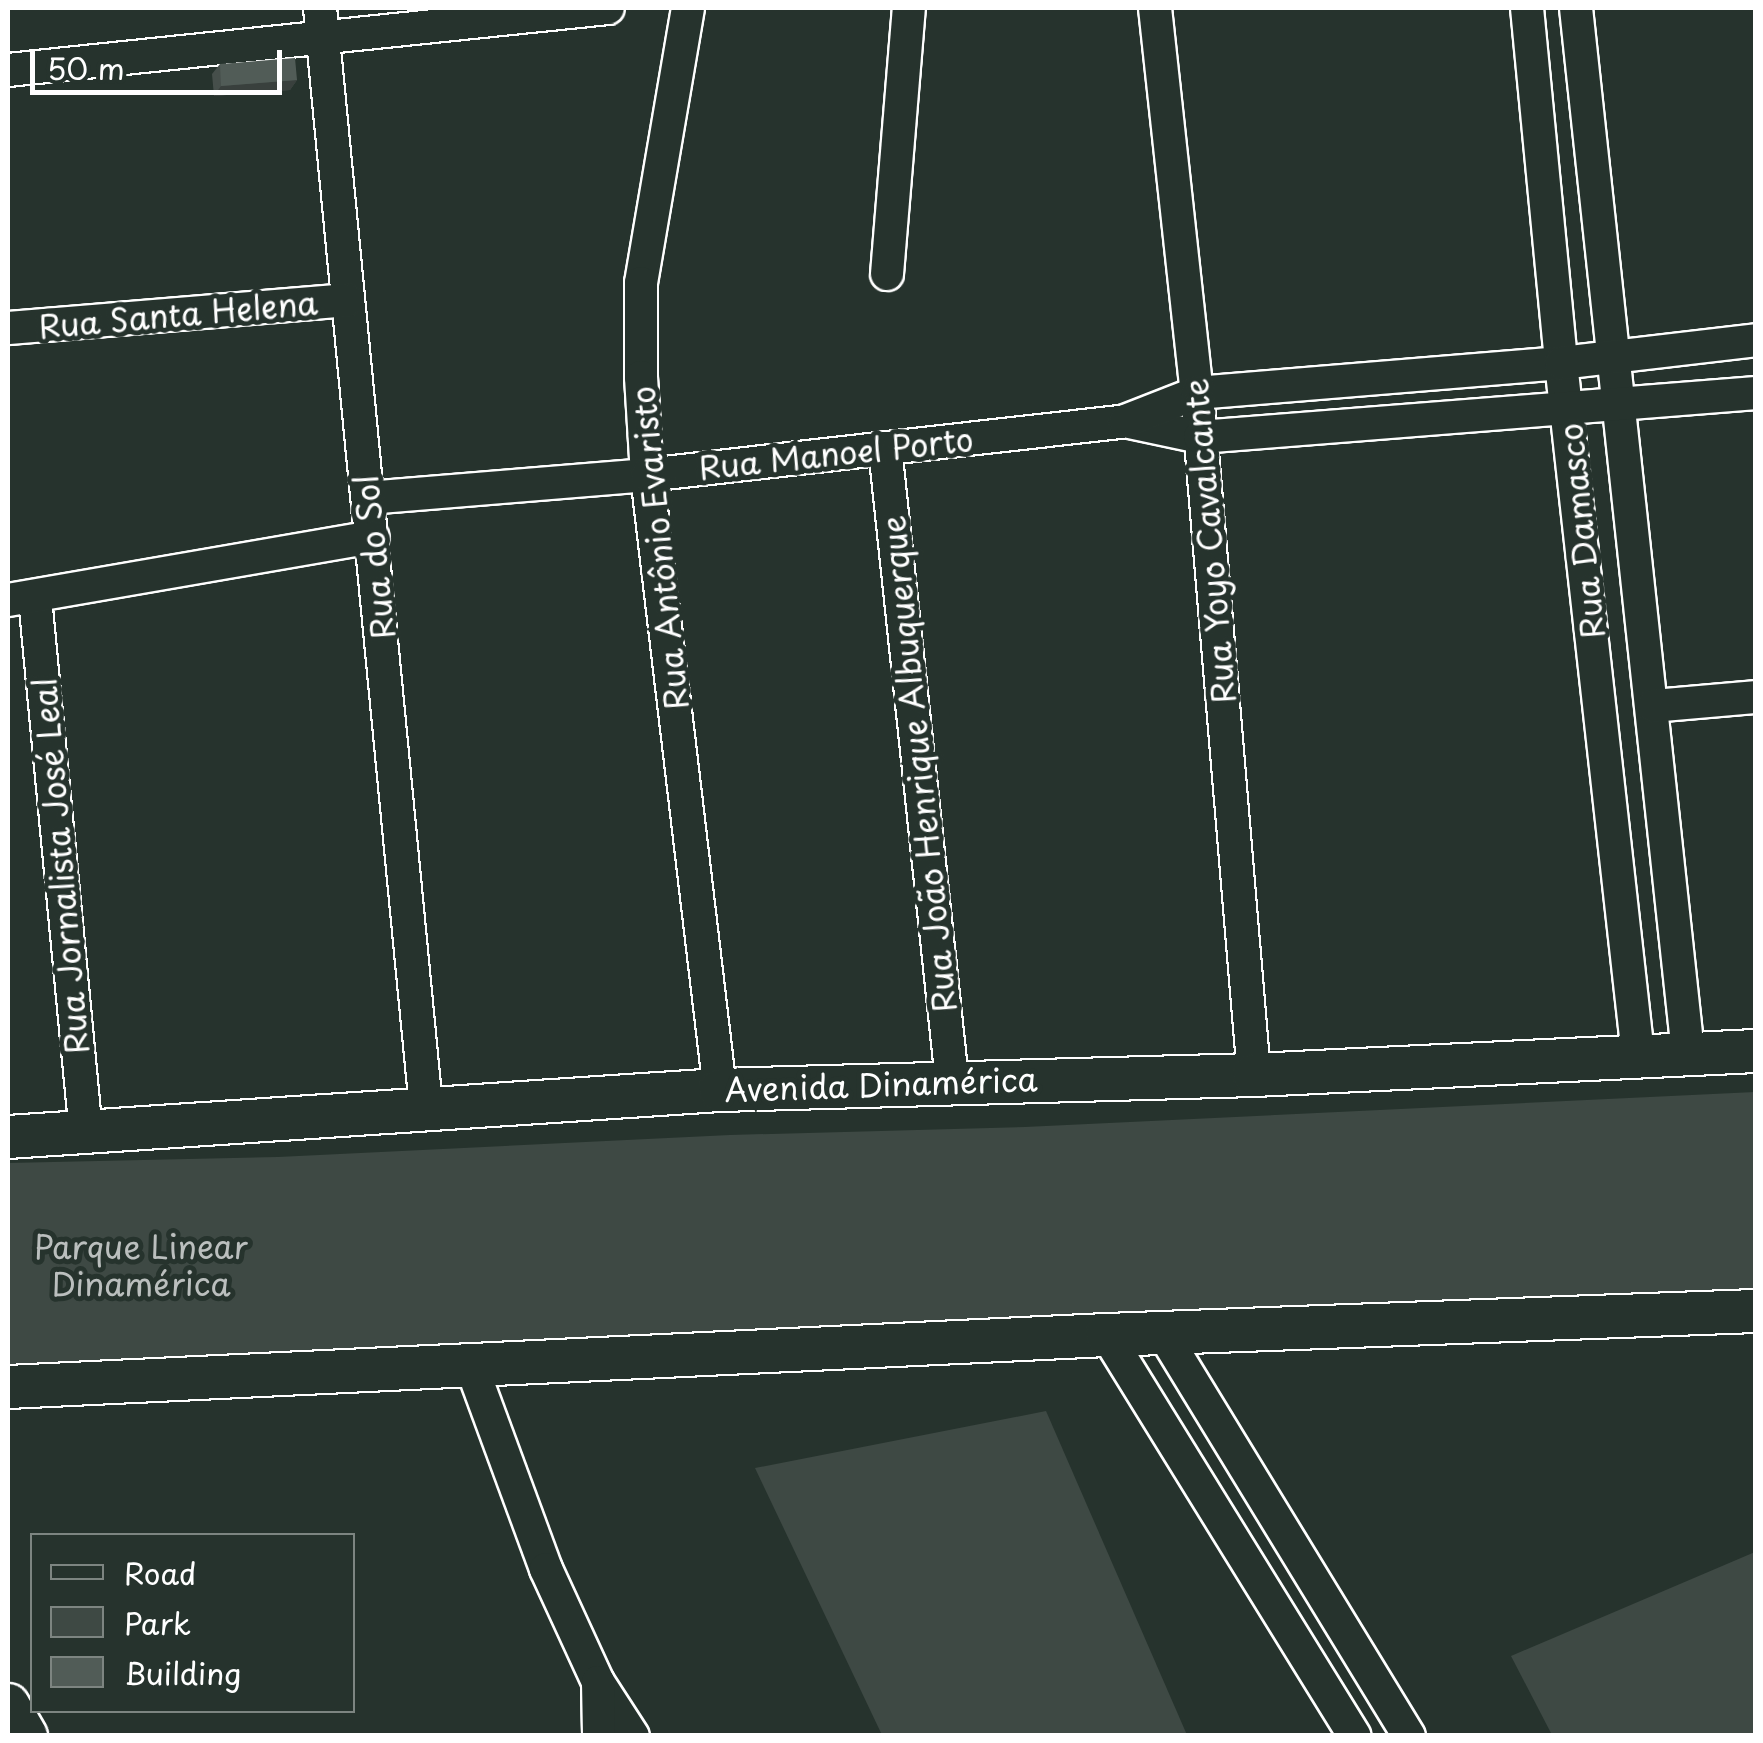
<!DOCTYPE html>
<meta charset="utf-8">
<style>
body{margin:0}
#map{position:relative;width:1763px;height:1743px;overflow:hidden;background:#26332d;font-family:"Playpen Sans",sans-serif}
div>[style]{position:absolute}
.green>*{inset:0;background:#3e4944}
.roads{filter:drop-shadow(2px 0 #fff) drop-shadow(-2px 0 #fff) drop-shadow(0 2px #fff) drop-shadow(0 -2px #fff)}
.minor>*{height:32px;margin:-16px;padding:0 16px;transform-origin:16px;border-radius:16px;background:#26332d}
.major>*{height:42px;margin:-21px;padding:0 21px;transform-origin:21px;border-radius:21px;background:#26332d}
.wall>*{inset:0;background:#464f4b}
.shaded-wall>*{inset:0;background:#39403d}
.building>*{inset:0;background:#515c57}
span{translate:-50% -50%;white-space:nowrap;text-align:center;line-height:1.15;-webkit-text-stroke:10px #26332d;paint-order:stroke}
.street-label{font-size:32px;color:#fff}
.park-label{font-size:32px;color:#bbbfbe}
.frame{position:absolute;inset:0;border:10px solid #fff;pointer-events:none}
.legend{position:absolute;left:30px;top:1533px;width:325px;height:180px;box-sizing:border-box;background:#26332d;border:2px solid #7d8581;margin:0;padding:12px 18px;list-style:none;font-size:30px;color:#fff}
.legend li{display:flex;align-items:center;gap:20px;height:50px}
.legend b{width:50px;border:2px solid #7d8581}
.scale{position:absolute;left:30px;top:50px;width:252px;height:45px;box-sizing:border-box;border:5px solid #fff;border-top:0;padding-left:12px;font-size:30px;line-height:35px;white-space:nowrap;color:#fff;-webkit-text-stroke:8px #26332d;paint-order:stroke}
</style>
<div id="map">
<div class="green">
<i style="clip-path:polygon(1755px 1092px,1755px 1302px,8px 1377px,8px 1163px,278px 1157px,730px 1135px,1025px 1127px)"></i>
<i style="clip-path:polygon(1046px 1411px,1187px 1735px,882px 1735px,755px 1468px)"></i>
<i style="clip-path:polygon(1755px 1552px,1755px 1735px,1552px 1735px,1511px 1656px)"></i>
</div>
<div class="roads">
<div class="minor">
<i style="left:320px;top:8px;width:1103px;rotate:84.49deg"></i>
<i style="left:688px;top:8px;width:279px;rotate:99.7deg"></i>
<i style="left:641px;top:283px;width:94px;rotate:90deg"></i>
<i style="left:641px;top:377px;width:98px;rotate:86.5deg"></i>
<i style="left:647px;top:475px;width:619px;rotate:83.23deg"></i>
<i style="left:1155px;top:8px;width:387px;rotate:83.8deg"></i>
<i style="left:1197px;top:393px;width:684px;rotate:85.22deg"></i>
<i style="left:1527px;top:8px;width:357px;rotate:84.5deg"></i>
<i style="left:1561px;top:363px;width:696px;rotate:83.65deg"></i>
<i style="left:1576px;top:8px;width:1051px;rotate:83.88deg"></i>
<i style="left:8px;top:70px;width:603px;rotate:-5.9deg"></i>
<i style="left:887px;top:274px;width:267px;rotate:-85.3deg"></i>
<i style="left:8px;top:328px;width:341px;rotate:-4.7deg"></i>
<i style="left:1125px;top:421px;width:77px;rotate:12deg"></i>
<i style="left:1200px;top:437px;width:558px;rotate:-4.52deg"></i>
<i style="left:885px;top:448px;width:636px;rotate:83.95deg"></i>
<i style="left:368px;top:498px;width:280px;rotate:-4.7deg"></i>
<i style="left:647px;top:475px;width:481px;rotate:-6.4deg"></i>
<i style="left:1125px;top:421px;width:77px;rotate:-21.3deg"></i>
<i style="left:1197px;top:393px;width:365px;rotate:-4.7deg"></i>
<i style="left:1561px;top:363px;width:196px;rotate:-6.7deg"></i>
<i style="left:35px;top:598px;width:538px;rotate:84.56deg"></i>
<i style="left:8px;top:600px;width:370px;rotate:-9.8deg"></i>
<i style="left:1653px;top:706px;width:103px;rotate:-5deg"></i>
<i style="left:1163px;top:1333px;width:472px;rotate:58.6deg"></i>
<i style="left:1107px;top:1335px;width:471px;rotate:58.3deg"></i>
<i style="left:471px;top:1365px;width:217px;rotate:69.8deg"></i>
<i style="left:546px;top:1569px;width:124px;rotate:65.3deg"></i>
<i style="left:598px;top:1682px;width:64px;rotate:57.1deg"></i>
<i style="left:598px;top:1682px;width:54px;rotate:88.9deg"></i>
</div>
<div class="major">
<i style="left:8px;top:1137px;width:714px;rotate:-3.78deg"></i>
<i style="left:720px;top:1090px;width:534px;rotate:-1.61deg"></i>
<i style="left:1254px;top:1075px;width:503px;rotate:-2.74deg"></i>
<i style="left:8px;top:1387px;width:1100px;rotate:-2.71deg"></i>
<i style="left:1107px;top:1335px;width:649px;rotate:-2.12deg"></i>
<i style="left:8px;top:1705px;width:36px;rotate:60deg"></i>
</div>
</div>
<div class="wall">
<i style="clip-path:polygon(220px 64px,297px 80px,290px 90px,214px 96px,212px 74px)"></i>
</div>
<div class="shaded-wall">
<i style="clip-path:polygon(297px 80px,290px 90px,214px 96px,221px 86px)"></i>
</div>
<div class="building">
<i style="clip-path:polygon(295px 58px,297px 80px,221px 86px,220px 64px)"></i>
</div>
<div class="street-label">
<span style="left:178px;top:314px;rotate:-5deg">Rua Santa Helena</span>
<span style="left:836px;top:453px;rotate:-6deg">Rua Manoel Porto</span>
<span style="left:1581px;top:531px;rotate:-96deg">Rua Damasco</span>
<span style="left:1209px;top:541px;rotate:-95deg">Rua Yoyo Cavalcante</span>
<span style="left:659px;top:548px;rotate:-96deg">Rua Antônio Evaristo</span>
<span style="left:374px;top:557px;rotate:-96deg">Rua do Sol</span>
<span style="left:918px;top:764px;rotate:-96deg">Rua João Henrique Albuquerque</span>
<span style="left:60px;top:866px;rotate:-95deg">Rua Jornalista José Leal</span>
<span style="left:881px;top:1084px;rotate:-2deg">Avenida Dinamérica</span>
</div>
<div class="park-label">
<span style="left:141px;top:1265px">Parque Linear<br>Dinamérica</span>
</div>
<div class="frame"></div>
<ul class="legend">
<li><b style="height:12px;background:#26332d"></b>Road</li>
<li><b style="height:28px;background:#3e4944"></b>Park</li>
<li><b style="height:28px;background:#515c57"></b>Building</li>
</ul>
<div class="scale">50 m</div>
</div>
